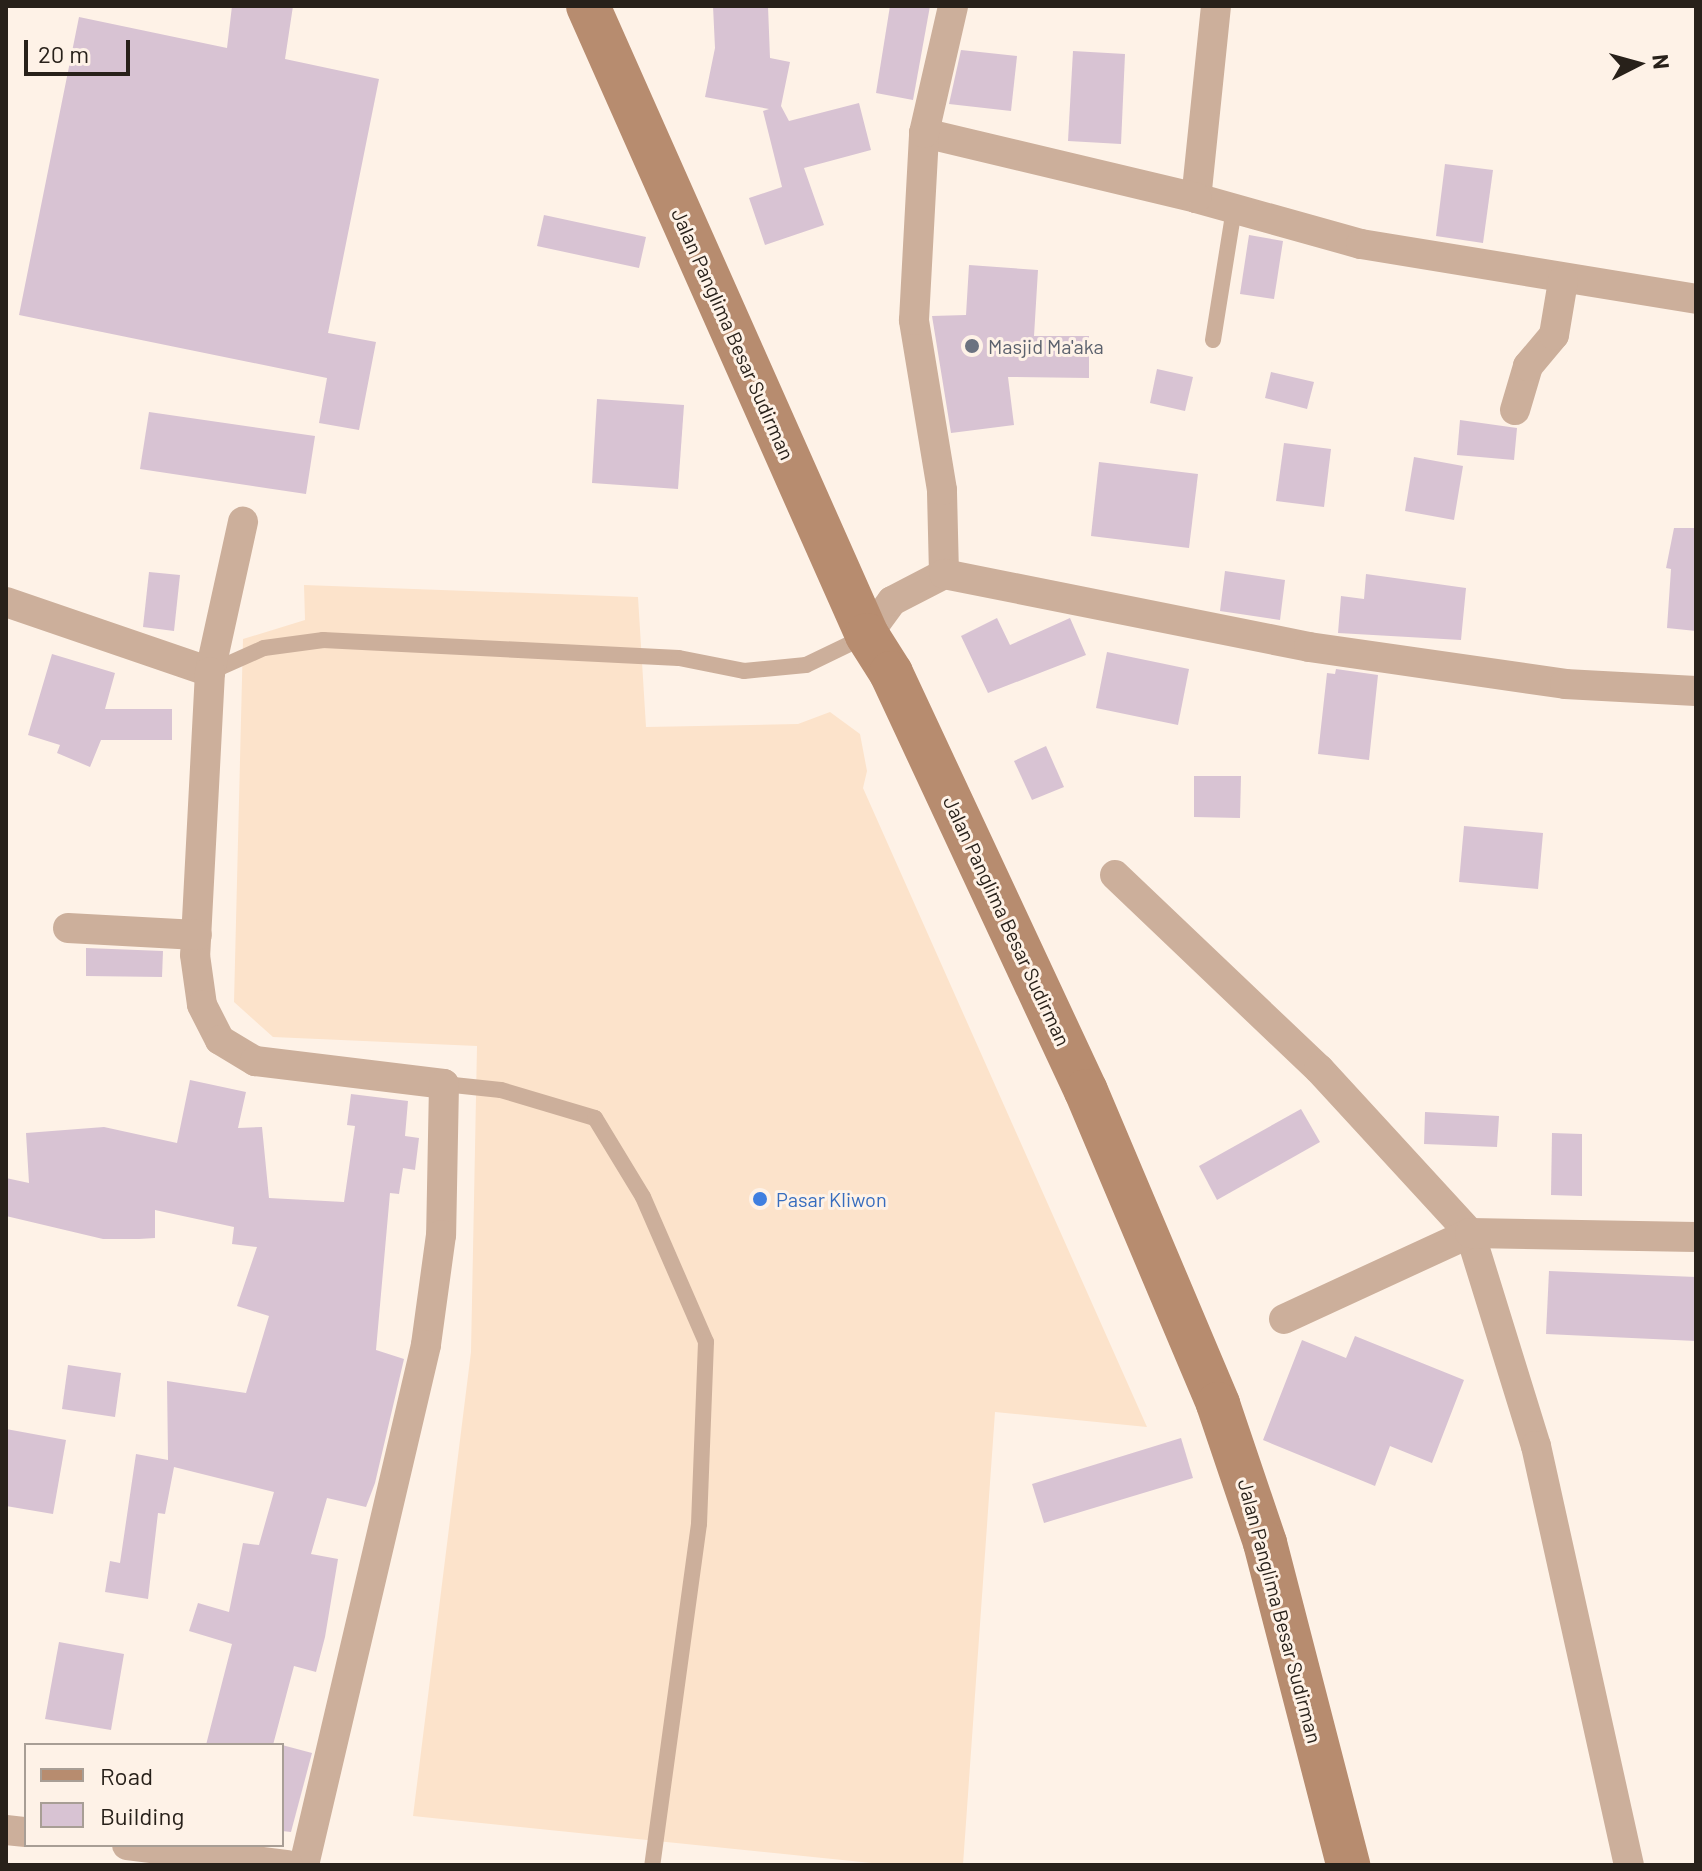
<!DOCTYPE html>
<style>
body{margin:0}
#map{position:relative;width:1702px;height:1871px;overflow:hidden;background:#fef2e7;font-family:Barlow,sans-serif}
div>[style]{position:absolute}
.built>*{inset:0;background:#fce3cb}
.building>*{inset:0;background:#d8c3d3}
.service>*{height:16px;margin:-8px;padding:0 8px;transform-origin:8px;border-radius:8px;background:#ccaf9b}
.minor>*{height:30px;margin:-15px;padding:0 15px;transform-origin:15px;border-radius:15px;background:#ccaf9b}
.secondary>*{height:44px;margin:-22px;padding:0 22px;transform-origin:22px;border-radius:22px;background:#b78c6f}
.dots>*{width:22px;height:22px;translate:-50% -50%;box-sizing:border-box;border:4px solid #fef2e7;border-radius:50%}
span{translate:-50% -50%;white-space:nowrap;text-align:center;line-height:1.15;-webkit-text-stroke:6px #fef2e7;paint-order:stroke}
.street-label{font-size:20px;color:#28211a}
.worship-label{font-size:20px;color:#5b616d}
.left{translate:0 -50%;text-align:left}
.shop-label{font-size:20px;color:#366cbe}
.frame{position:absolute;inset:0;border:8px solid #28211a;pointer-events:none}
.legend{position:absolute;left:24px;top:1743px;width:260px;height:104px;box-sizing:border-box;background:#fef2e7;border:2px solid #a89e95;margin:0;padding:10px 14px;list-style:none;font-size:24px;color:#28211a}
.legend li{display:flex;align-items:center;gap:16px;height:40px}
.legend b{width:40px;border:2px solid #a89e95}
.north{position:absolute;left:1598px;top:24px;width:80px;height:80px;-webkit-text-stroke:6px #fef2e7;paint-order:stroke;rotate:84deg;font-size:22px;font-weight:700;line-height:32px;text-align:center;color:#28211a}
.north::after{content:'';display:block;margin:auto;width:28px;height:36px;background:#28211a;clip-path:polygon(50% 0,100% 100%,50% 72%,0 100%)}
.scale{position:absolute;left:24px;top:40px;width:106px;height:36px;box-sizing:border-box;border:4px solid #28211a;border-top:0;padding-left:10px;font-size:24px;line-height:28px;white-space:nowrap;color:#28211a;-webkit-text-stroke:6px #fef2e7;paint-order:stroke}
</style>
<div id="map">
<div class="built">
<i style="clip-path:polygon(304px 585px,638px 597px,646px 727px,798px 724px,830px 712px,860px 734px,867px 771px,863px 788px,1147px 1427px,995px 1412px,963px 1865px,891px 1865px,413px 1816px,471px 1352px,477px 1046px,273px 1037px,234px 1002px,243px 639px,305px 620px)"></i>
</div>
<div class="building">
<i style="clip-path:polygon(232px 6px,293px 6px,285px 59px,379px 79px,328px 333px,376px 342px,359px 430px,319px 423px,327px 378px,19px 315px,79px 17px,227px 48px)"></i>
<i style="clip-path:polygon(713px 6px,768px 6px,770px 58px,790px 62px,781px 106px,789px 121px,859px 103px,871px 150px,804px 168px,824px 225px,765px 245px,749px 198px,782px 187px,763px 111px,769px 109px,705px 97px,715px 48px)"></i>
<i style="clip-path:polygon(890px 6px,930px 6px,913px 100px,876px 93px)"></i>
<i style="clip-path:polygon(961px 50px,1017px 56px,1011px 111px,949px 104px)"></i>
<i style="clip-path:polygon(1073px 51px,1125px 54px,1121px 144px,1068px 141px)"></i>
<i style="clip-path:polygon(1445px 164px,1493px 170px,1483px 243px,1436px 236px)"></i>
<i style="clip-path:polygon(544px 215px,646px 237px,639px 268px,537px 246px)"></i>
<i style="clip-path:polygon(1249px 235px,1283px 241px,1274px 299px,1240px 294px)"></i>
<i style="clip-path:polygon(969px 265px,1038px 270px,1034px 336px,1089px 336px,1089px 378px,1008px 377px,1014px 425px,951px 433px,932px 316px,966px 315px)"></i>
<i style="clip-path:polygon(1157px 369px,1193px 377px,1185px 411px,1150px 403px)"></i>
<i style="clip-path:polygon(1271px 372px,1314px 382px,1307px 409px,1265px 398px)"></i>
<i style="clip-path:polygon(597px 399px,684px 405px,678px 489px,592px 483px)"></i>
<i style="clip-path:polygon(149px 412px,315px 436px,306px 494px,140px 469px)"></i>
<i style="clip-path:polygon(1460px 420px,1517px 428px,1514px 460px,1457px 455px)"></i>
<i style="clip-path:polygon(1284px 443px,1331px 449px,1324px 507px,1276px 501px)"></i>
<i style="clip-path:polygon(1414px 457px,1463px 466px,1454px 520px,1405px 511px)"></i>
<i style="clip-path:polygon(1099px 462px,1198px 474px,1189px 548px,1091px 536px)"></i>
<i style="clip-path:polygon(1674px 528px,1696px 528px,1696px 631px,1667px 628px,1671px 569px,1666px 568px)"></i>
<i style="clip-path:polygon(1225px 571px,1285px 580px,1280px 620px,1220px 611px)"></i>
<i style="clip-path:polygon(149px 572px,180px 575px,174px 631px,143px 627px)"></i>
<i style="clip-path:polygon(1366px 574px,1466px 588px,1461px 640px,1338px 633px,1341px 596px,1364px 599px)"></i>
<i style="clip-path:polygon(997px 618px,1010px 645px,1070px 618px,1086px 655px,988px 693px,961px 636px)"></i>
<i style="clip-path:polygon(1107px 652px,1189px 669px,1178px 725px,1096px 708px)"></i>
<i style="clip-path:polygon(52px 654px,115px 673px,105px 709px,172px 709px,172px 740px,101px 740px,90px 767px,57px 753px,60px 745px,28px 735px)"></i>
<i style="clip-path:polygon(1336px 669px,1378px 675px,1369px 760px,1318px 754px,1327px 673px,1335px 674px)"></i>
<i style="clip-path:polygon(1046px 746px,1064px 787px,1032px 800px,1014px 761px)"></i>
<i style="clip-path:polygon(1194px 776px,1241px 776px,1240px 818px,1194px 817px)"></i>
<i style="clip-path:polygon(1464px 826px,1543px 833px,1538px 889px,1459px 882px)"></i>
<i style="clip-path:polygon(86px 948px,163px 951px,162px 977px,86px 976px)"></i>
<i style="clip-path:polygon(190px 1080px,246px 1092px,238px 1128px,262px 1127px,269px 1198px,344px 1202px,355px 1126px,347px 1125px,351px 1094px,408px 1101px,405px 1136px,419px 1138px,415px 1170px,403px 1168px,399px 1194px,390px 1193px,376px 1350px,404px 1359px,375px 1483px,366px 1507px,327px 1498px,311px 1554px,338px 1559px,325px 1637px,316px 1672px,294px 1666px,273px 1745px,206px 1745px,232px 1644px,189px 1631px,198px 1603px,229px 1612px,243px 1543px,259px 1545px,274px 1492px,174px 1467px,165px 1514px,158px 1513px,148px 1599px,105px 1592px,110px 1561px,120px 1563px,136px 1454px,168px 1460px,167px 1381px,246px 1393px,269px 1316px,237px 1306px,257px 1247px,232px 1244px,234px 1227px,155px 1210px,155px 1238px,139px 1239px,103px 1239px,6px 1216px,6px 1178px,29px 1183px,26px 1133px,104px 1127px,177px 1143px)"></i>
<i style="clip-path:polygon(1301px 1109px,1320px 1142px,1217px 1200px,1199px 1166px)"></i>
<i style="clip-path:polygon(1425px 1112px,1499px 1116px,1497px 1147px,1424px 1144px)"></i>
<i style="clip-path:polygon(1552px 1133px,1582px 1134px,1582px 1196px,1551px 1195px)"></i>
<i style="clip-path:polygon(1549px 1271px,1696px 1277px,1696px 1341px,1546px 1334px)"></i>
<i style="clip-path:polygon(1355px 1336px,1464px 1380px,1432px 1463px,1390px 1446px,1375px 1486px,1263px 1440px,1302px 1340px,1346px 1358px)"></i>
<i style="clip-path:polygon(68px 1365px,121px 1373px,115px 1417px,62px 1409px)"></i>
<i style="clip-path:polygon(6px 1429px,66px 1440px,53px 1514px,6px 1506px)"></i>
<i style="clip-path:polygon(1181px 1438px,1193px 1478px,1044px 1523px,1032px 1484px)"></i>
<i style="clip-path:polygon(59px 1642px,124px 1654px,111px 1730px,45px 1719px)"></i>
<i style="clip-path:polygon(282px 1745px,312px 1753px,291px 1832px,282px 1831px)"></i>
</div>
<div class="service">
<i style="left:1213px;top:340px;width:133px;rotate:-80.9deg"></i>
<i style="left:210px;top:672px;width:59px;rotate:-24deg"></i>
<i style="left:264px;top:648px;width:60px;rotate:-7.7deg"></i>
<i style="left:323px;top:640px;width:356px;rotate:2.9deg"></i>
<i style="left:679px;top:658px;width:66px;rotate:11.3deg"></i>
<i style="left:744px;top:671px;width:62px;rotate:-5.5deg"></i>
<i style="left:806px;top:665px;width:67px;rotate:-25.8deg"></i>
<i style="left:444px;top:1084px;width:57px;rotate:6deg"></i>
<i style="left:501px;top:1090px;width:98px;rotate:16.6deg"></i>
<i style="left:595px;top:1118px;width:92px;rotate:58.7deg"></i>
<i style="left:643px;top:1197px;width:158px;rotate:66.5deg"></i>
<i style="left:706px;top:1342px;width:182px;rotate:92.2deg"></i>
<i style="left:699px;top:1524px;width:344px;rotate:97.8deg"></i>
</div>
<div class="minor">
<i style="left:1216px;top:6px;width:193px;rotate:95.9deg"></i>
<i style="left:1196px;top:198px;width:171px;rotate:15.6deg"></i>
<i style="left:1361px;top:244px;width:339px;rotate:9.3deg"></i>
<i style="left:924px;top:133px;width:280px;rotate:13.4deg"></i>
<i style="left:1515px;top:410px;width:46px;rotate:-73.5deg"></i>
<i style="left:1528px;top:366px;width:40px;rotate:-50deg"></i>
<i style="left:1554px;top:335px;width:55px;rotate:-80.5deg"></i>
<i style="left:944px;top:574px;width:84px;rotate:-91.4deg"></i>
<i style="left:942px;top:490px;width:172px;rotate:-99.4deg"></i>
<i style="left:914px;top:320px;width:187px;rotate:-86.9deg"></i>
<i style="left:924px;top:133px;width:130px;rotate:-77.1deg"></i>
<i style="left:6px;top:602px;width:216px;rotate:18.9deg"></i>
<i style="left:210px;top:672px;width:154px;rotate:-77.6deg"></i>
<i style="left:867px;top:635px;width:42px;rotate:-53.7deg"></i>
<i style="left:892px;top:601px;width:59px;rotate:-27.4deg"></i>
<i style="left:944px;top:574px;width:372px;rotate:11.3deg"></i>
<i style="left:1309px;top:647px;width:259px;rotate:8.2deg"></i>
<i style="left:1565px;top:684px;width:131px;rotate:3.1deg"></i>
<i style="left:210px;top:672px;width:283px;rotate:93deg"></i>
<i style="left:195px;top:955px;width:50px;rotate:82deg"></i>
<i style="left:202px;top:1005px;width:39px;rotate:63deg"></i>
<i style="left:220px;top:1040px;width:41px;rotate:31deg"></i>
<i style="left:255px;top:1061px;width:190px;rotate:6.9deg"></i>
<i style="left:444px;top:1084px;width:151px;rotate:91.1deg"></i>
<i style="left:441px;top:1235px;width:111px;rotate:97.8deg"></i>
<i style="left:426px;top:1345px;width:534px;rotate:103.2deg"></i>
<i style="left:1115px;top:875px;width:282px;rotate:43.6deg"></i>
<i style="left:1319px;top:1069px;width:223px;rotate:47.4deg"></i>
<i style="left:1470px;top:1233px;width:223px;rotate:72.8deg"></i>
<i style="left:1536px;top:1446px;width:429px;rotate:77.5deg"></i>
<i style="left:68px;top:928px;width:129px;rotate:3.1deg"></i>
<i style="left:1284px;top:1319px;width:205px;rotate:-24.8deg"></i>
<i style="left:1470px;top:1233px;width:226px;rotate:1deg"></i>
<i style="left:6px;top:1830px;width:20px;rotate:6deg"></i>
<i style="left:127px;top:1845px;width:162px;rotate:7.1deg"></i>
</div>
<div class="secondary">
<i style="left:588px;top:6px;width:688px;rotate:66.08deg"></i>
<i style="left:867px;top:635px;width:45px;rotate:57.7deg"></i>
<i style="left:891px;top:673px;width:461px;rotate:65deg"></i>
<i style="left:1086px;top:1091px;width:340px;rotate:67.1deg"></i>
<i style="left:1218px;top:1404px;width:147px;rotate:71.3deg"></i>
<i style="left:1265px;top:1543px;width:333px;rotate:75.5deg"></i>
</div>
<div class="dots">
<i style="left:972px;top:346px;background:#6b7280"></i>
<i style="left:760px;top:1199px;background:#3f7fe0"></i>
</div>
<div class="street-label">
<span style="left:733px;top:334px;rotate:66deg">Jalan Panglima Besar Sudirman</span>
<span style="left:1007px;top:921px;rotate:65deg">Jalan Panglima Besar Sudirman</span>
<span style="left:1280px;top:1611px;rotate:75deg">Jalan Panglima Besar Sudirman</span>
</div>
<div class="worship-label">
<span class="left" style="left:988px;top:346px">Masjid Ma'aka</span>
</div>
<div class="shop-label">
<span class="left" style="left:776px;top:1199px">Pasar Kliwon</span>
</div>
<div class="frame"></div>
<ul class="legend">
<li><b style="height:10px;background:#b78c6f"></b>Road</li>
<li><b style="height:22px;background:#d8c3d3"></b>Building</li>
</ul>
<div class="north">N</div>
<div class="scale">20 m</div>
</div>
